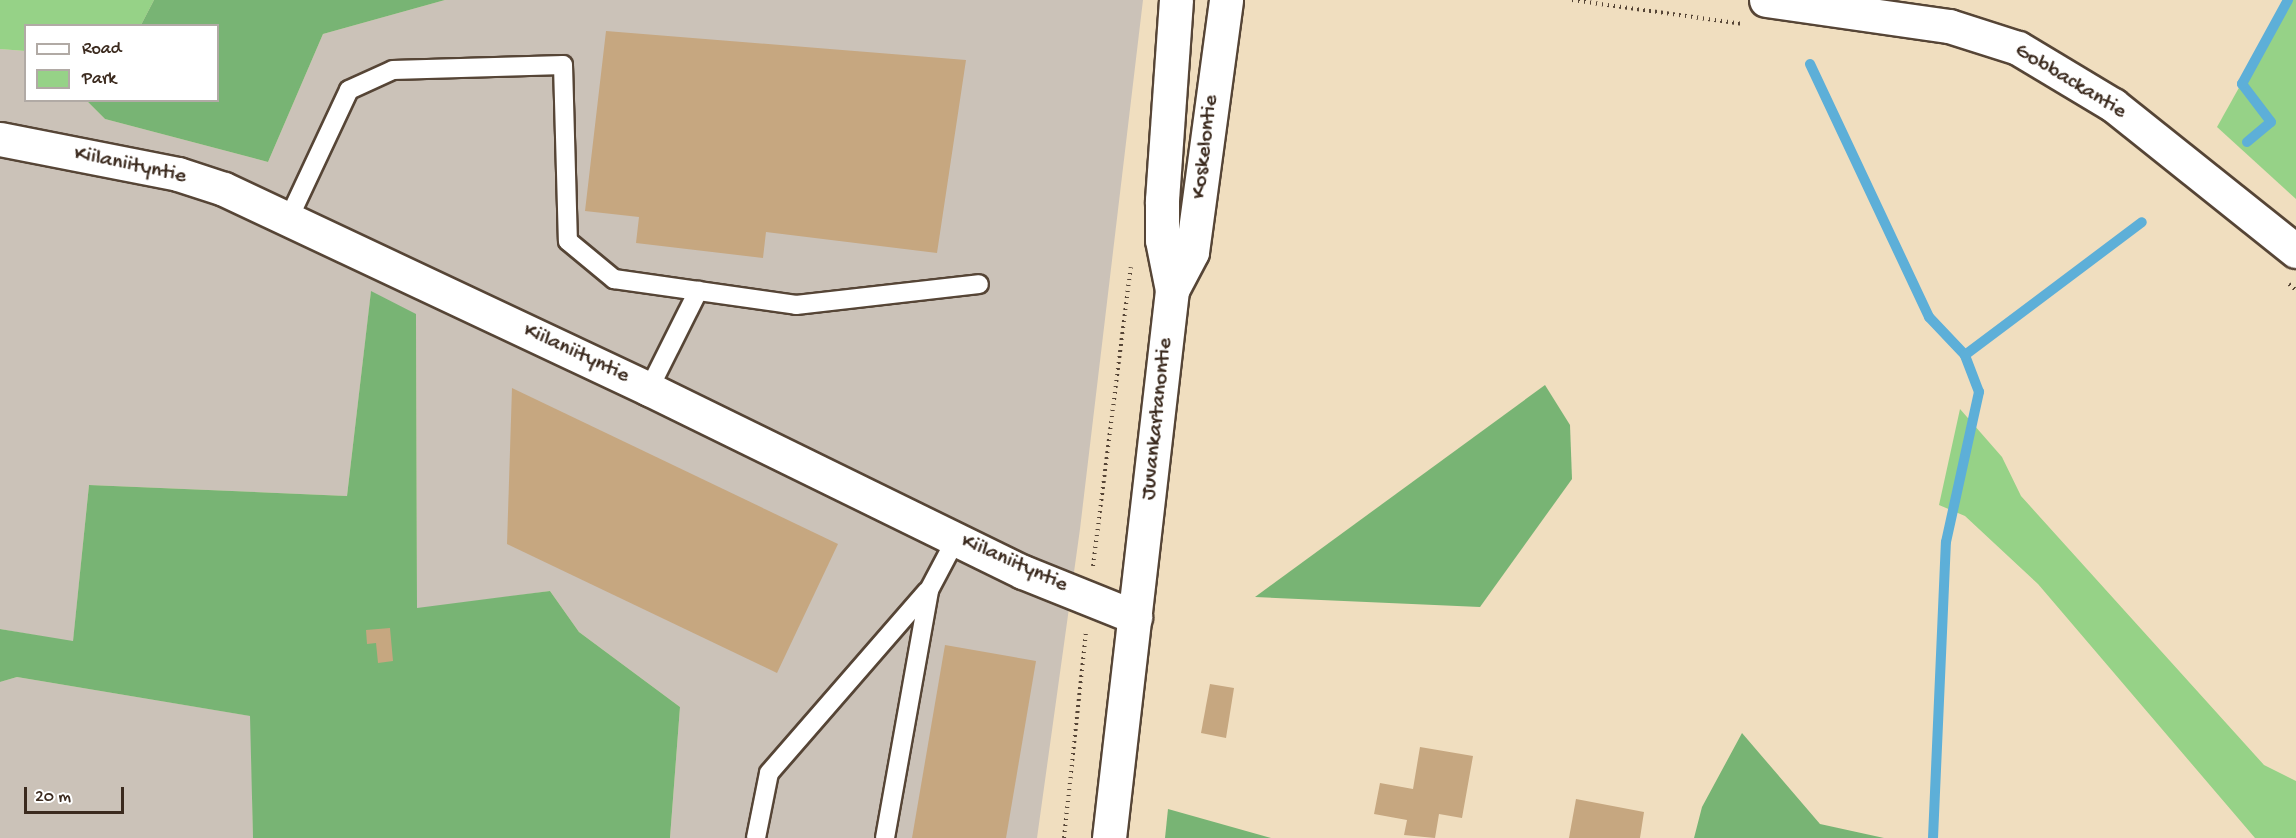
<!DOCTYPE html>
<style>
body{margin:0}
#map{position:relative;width:2296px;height:838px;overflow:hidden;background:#f0debf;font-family:"Gochi Hand",sans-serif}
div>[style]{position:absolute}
.industrial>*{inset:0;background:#cbc2b8}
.green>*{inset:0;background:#96d287}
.forest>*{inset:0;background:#78b474}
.stream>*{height:10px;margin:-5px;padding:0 5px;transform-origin:5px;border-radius:5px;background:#5dafd8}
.building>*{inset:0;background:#c6a780}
.path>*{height:4px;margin-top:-2px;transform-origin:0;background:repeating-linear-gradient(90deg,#564536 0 1.5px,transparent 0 6px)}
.roads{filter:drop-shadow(2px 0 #564536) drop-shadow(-2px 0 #564536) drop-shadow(0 2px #564536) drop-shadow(0 -2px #564536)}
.service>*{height:18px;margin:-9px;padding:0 9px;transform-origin:9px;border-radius:9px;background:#fff}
.minor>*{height:33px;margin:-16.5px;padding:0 16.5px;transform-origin:16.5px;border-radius:16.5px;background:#fff}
.tertiary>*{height:33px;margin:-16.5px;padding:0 16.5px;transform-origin:16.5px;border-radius:16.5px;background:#fff}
.secondary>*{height:33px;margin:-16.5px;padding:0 16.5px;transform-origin:16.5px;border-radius:16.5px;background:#fff}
span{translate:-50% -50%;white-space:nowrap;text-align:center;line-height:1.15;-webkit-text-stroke:4.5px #fff;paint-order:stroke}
.street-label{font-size:22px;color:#3b2a1e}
.legend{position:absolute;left:24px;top:24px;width:195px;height:78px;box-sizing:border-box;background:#fff;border:2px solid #b1aaa5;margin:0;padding:8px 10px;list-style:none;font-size:18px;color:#3b2a1e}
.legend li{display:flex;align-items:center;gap:12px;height:30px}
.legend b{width:30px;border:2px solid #b1aaa5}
.scale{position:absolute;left:24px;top:787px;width:100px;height:27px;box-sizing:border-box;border:3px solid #3b2a1e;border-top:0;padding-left:8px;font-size:18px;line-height:21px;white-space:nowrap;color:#3b2a1e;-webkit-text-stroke:4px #fff;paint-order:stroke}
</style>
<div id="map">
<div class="industrial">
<i style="clip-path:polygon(445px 0,1143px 0,1080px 529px,1037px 838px,670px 838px,680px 707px,579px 632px,550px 591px,417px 609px,416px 315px,371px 292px,347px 496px,89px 485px,73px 642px,0 629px,0 49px,25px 51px,26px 100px,87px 101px,105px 119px,268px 162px,323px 34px)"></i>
<i style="clip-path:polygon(17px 677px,251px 716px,253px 838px,0 838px,0 682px)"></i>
</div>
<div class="green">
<i style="clip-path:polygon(0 0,154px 0,141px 25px,26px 26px,25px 51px,0 49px)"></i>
<i style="clip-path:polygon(2288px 0,2296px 0,2296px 199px,2217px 127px)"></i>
<i style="clip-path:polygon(1960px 409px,2002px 457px,2021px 496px,2264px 765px,2296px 781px,2296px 838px,2255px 838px,2038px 584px,1965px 516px,1939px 505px)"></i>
</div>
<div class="forest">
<i style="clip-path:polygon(154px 0,445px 0,323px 34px,268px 162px,105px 119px,87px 101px,218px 100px,218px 26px,141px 25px)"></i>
<i style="clip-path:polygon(371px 291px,416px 314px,417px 608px,550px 591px,579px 632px,680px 707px,670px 838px,253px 838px,250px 716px,17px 677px,0 682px,0 629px,73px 641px,89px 485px,347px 496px)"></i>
<i style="clip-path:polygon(1545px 385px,1570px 425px,1572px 479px,1480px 607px,1255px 597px)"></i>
<i style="clip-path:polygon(1742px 733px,1820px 824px,1884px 838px,1694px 838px,1702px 807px)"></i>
<i style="clip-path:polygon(1168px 809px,1271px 838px,1165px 838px)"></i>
</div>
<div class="stream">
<i style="left:1810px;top:64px;width:280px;rotate:64.8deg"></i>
<i style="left:1929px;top:317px;width:52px;rotate:46.5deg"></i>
<i style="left:2247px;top:142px;width:31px;rotate:-40deg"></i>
<i style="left:2271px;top:122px;width:48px;rotate:-127.3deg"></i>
<i style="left:2242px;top:84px;width:96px;rotate:-61.3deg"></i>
<i style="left:1933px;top:838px;width:296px;rotate:-87.5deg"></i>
<i style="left:1946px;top:542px;width:154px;rotate:-77.6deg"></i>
<i style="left:1979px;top:392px;width:40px;rotate:-111deg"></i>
<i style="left:1965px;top:355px;width:221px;rotate:-36.9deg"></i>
</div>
<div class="building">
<i style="clip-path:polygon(606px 31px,966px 60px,937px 253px,766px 232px,763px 258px,636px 243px,639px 217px,585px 211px)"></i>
<i style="clip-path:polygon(512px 388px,838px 544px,777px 673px,507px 544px)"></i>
<i style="clip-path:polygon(390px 628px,393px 661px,378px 663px,376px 643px,367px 644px,366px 630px)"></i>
<i style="clip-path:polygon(945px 645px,1036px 661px,1006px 838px,912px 838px)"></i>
<i style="clip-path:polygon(1210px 684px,1234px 688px,1226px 738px,1201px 733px)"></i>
<i style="clip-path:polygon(1420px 747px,1473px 756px,1462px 818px,1439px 814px,1435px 838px,1404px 835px,1407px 820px,1374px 814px,1380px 783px,1413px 789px)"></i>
<i style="clip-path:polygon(1576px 799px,1644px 812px,1640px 838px,1569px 838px)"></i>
</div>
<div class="path">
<i style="left:1572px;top:0;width:173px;rotate:8deg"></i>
<i style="left:2289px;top:284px;width:9px;rotate:41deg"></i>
<i style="left:1093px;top:566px;width:301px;rotate:-82.8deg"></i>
<i style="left:1064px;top:838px;width:206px;rotate:-83.9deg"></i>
</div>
<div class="roads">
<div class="service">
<i style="left:289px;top:218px;width:141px;rotate:-64.9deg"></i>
<i style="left:349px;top:90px;width:48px;rotate:-24.4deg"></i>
<i style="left:393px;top:70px;width:170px;rotate:-1.7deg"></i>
<i style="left:563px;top:65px;width:176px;rotate:88.4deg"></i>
<i style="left:568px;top:241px;width:60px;rotate:39.6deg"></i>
<i style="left:614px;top:279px;width:184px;rotate:8.1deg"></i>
<i style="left:796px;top:305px;width:184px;rotate:-6.5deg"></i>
<i style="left:649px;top:389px;width:110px;rotate:-63.4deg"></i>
<i style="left:756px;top:838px;width:66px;rotate:-78.7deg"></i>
<i style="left:769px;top:773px;width:241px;rotate:-49deg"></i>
<i style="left:885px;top:838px;width:252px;rotate:-79.9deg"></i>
<i style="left:929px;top:590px;width:58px;rotate:-62.1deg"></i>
</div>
<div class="minor">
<i style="left:0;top:139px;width:181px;rotate:11.1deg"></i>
<i style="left:178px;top:174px;width:48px;rotate:18.1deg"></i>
<i style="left:224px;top:189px;width:470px;rotate:25.2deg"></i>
<i style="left:649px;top:389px;width:416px;rotate:26.1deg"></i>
<i style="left:1023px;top:572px;width:121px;rotate:21.9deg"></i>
</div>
<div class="tertiary">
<i style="left:1766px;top:0;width:185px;rotate:8.1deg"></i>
<i style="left:1949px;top:26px;width:72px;rotate:17.7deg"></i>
<i style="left:2018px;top:48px;width:111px;rotate:31deg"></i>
<i style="left:2113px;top:105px;width:234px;rotate:38.6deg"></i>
</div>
<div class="secondary">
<i style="left:1172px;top:290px;width:43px;rotate:-62.2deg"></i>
<i style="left:1192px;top:252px;width:254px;rotate:-82.3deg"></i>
<i style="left:1109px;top:838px;width:552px;rotate:-83.44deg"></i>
<i style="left:1172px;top:290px;width:51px;rotate:-101.3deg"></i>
<i style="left:1162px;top:240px;width:40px;rotate:-90deg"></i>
<i style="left:1162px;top:200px;width:200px;rotate:-86deg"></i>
</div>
</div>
<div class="street-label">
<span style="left:2070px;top:82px;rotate:31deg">Gobbackantie</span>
<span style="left:1206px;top:147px;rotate:-83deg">Koskelontie</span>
<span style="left:130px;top:166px;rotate:12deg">Kiilaniityntie</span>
<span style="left:576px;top:354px;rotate:25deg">Kiilaniityntie</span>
<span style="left:1158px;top:419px;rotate:-84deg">Juvankartanontie</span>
<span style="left:1014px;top:564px;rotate:24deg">Kiilaniityntie</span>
</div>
<ul class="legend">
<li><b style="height:8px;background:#fff"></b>Road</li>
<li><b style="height:16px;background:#96d287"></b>Park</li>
</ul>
<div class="scale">20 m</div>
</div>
